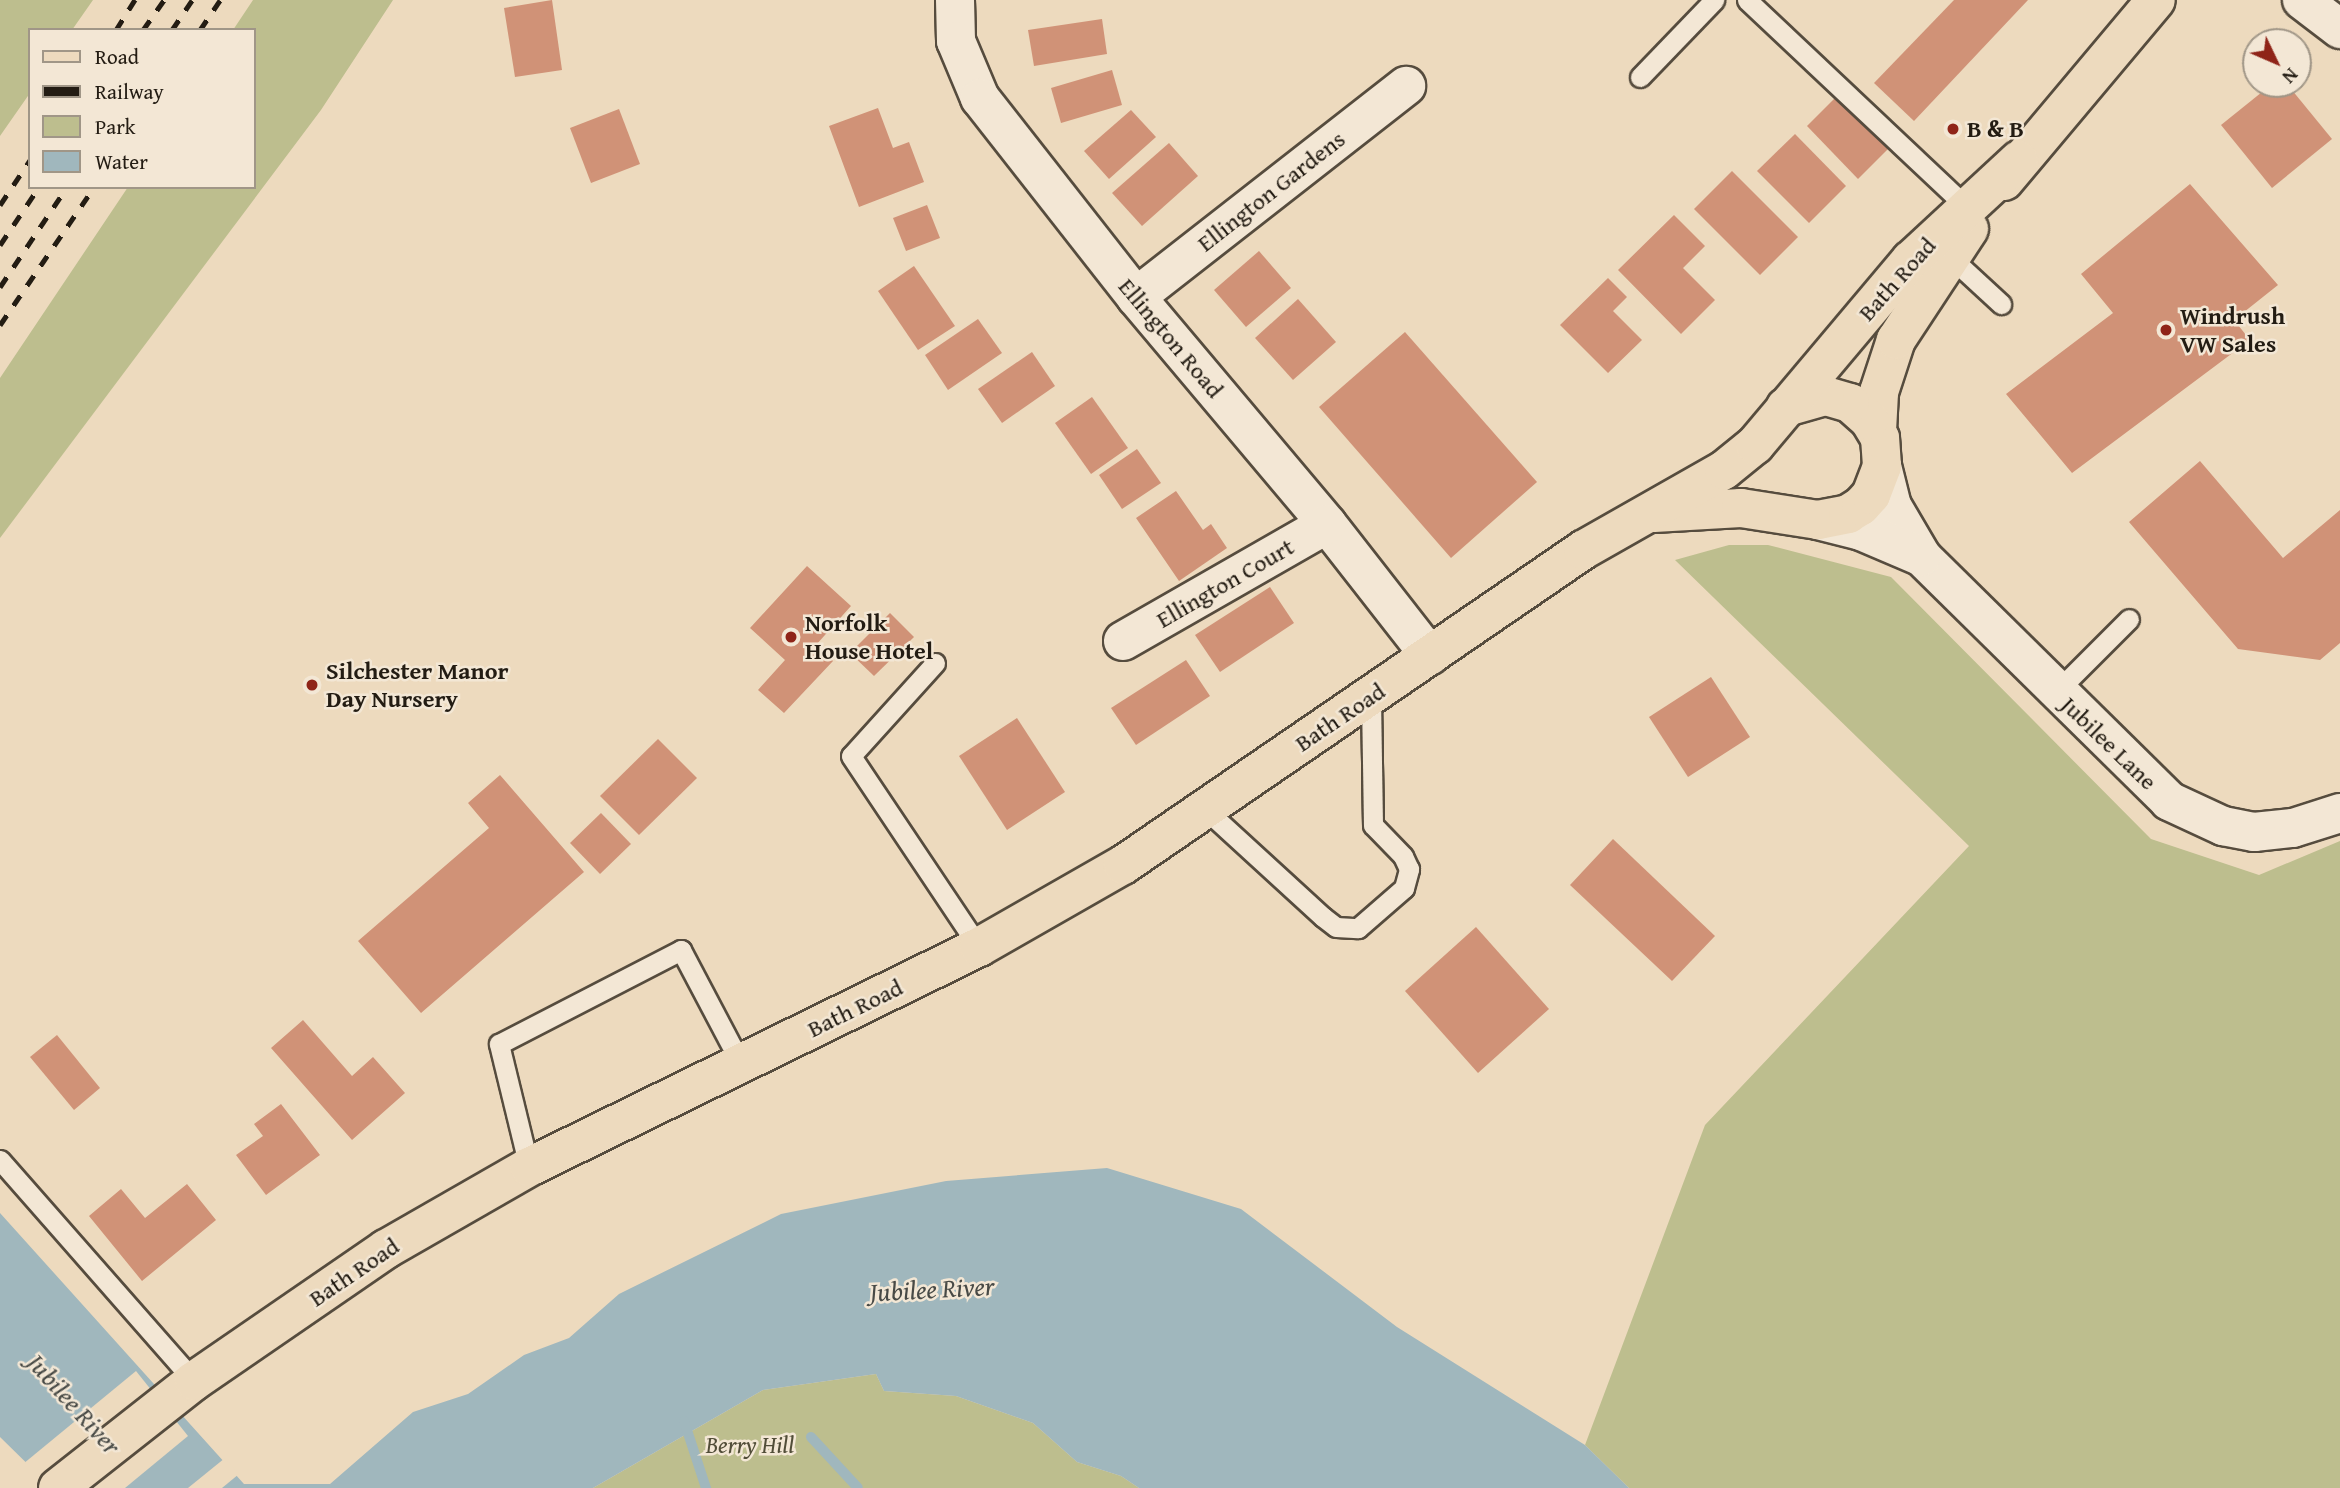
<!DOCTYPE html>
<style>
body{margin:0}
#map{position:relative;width:2340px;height:1488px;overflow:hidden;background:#eddabe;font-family:"Gentium Book Plus",serif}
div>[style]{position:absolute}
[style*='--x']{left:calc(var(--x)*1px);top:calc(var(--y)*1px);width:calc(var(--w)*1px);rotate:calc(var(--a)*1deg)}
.green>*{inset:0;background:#bdbe8e}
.water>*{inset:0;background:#a0b7bd}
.pier>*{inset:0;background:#eddabe}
.stream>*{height:10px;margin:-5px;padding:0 5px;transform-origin:5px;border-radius:5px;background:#a0b7bd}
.building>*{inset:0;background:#d09277}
.roads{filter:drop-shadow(2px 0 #564c3e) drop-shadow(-2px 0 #564c3e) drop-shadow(0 2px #564c3e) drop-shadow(0 -2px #564c3e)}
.lane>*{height:19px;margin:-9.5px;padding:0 9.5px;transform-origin:9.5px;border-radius:9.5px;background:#f3e7d5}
.street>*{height:38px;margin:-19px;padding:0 19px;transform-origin:19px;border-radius:19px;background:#f3e7d5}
.primary>*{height:38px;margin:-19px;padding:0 19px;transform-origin:19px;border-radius:19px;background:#eddabe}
.rail>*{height:5px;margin-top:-2.5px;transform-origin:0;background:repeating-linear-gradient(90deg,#231c13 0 12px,transparent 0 24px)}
.dots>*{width:19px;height:19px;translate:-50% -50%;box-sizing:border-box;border:4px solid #f3e7d5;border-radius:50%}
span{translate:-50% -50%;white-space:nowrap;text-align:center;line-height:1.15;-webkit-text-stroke:5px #f3e7d5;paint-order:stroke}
.poi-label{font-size:24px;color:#231c13;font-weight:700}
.left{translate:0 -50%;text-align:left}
.street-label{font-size:24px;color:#231c13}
.park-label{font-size:24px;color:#514d38;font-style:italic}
.water-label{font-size:26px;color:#484a46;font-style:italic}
.legend{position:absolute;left:28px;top:28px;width:228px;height:161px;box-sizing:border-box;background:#f3e7d5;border:2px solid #a09687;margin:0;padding:9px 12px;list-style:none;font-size:21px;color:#231c13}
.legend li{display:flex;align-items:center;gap:14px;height:35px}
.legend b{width:35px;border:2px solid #a09687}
.north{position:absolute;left:2242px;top:28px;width:70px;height:70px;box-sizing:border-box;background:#f3e7d5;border:2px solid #a09687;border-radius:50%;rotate:134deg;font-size:19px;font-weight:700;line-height:28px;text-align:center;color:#231c13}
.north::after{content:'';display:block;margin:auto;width:24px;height:32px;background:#8f2418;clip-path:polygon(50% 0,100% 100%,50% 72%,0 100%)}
</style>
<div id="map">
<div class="green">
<i style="clip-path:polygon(0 0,93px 0,72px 30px,30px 30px,30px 93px,0 136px)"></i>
<i style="clip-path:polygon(253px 0,393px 0,321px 110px,0 538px,0 378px,128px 187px,254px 187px,254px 30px,233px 30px)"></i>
<i style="clip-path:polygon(1729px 545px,1768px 545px,1891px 577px,2151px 839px,2259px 875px,2340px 841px,2340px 1488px,1629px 1488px,1585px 1445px,1705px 1125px,1969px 846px,1675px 560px)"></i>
<i style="clip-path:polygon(876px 1374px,884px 1391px,956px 1396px,1033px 1423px,1077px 1462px,1121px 1476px,1139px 1488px,593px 1488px,763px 1390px)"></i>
</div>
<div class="water">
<i style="clip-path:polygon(1107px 1168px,1241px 1209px,1397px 1327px,1585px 1445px,1629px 1488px,1139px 1488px,1121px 1476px,1077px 1462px,1033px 1423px,956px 1396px,884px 1391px,876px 1374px,763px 1390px,593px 1488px,52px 1488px,0 1437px,0 1213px,244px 1484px,330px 1484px,413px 1412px,468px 1394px,524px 1355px,569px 1338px,619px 1294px,781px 1214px,946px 1181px)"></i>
</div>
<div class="pier">
<i style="clip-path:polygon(136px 1371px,188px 1436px,125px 1488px,47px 1488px,23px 1464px)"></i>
<i style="clip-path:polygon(225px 1458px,239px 1474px,222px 1488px,188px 1488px)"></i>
</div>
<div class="stream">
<i style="--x:684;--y:1421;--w:71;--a:71.8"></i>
<i style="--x:811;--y:1437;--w:69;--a:47.3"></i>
</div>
<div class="building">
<i style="clip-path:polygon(552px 0,562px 70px,515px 77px,504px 8px)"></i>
<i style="clip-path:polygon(1954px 0,2028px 0,1914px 121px,1874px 83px)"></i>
<i style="clip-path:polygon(1102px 19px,1107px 54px,1034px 66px,1028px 30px)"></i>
<i style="clip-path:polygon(1112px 70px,1122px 105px,1061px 123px,1051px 88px)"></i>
<i style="clip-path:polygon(2272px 84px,2287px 84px,2332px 139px,2272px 188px,2221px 125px)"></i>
<i style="clip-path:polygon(1837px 96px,1888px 149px,1858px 179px,1807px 126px)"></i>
<i style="clip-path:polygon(878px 108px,893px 148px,909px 142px,924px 182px,859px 207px,829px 126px)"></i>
<i style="clip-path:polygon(619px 109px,640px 164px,591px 183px,570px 128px)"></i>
<i style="clip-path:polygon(1131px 110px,1156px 137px,1109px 179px,1084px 151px)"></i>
<i style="clip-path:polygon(1795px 134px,1846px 186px,1809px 223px,1757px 171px)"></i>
<i style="clip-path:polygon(1169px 143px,1198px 176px,1142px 226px,1112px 193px)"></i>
<i style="clip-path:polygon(1732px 171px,1798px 237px,1760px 275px,1694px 209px)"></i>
<i style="clip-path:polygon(2190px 184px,2278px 285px,2234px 320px,2250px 340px,2072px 473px,2006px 394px,2113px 313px,2081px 274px)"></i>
<i style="clip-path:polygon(927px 205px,940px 238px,906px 251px,893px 218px)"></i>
<i style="clip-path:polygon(1674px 215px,1705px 246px,1683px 268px,1715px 300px,1681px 334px,1618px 270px)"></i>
<i style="clip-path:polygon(1259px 251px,1291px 288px,1246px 327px,1214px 290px)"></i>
<i style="clip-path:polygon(914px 266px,955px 326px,918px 350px,878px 291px)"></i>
<i style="clip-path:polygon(1608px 278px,1627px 297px,1613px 311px,1642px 340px,1608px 373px,1560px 325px)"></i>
<i style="clip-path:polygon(1298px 299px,1336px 342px,1293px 380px,1255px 338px)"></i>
<i style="clip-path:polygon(978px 319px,1002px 353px,948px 390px,925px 355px)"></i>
<i style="clip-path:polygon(1405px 332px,1537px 482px,1451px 558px,1319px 407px)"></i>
<i style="clip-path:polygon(1032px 352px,1055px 386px,1002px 423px,978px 389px)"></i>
<i style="clip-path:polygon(1092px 397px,1128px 448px,1091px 474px,1055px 423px)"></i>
<i style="clip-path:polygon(1137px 449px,1161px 483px,1122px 509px,1099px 475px)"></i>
<i style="clip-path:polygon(2200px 461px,2283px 558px,2340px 510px,2340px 643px,2320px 660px,2238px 649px,2129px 522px)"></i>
<i style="clip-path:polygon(1176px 491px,1203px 530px,1211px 524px,1227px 548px,1179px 581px,1136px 518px)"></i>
<i style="clip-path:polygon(807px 566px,851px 606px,816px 645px,833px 661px,784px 713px,758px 690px,785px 660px,750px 628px)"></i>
<i style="clip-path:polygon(1270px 587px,1294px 623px,1220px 672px,1195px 635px)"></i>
<i style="clip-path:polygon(890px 613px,914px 637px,874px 676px,850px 653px)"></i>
<i style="clip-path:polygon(1186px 660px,1210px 696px,1136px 745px,1111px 708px)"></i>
<i style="clip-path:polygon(1711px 677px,1750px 737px,1688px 777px,1649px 717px)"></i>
<i style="clip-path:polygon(1017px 718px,1065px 792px,1007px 830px,959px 756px)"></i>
<i style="clip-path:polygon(658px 739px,697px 778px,639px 835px,600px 796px)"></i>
<i style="clip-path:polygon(500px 775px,584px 872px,421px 1013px,358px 941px,489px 828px,468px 803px)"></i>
<i style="clip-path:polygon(601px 813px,631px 844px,600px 874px,570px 843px)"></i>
<i style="clip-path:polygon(1613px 839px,1715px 936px,1672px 981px,1570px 885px)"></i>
<i style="clip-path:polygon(1476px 927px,1549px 1009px,1478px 1073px,1405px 991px)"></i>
<i style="clip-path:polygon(303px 1020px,352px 1076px,373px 1057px,405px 1093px,352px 1140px,271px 1048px)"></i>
<i style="clip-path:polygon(57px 1035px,100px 1088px,74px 1110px,30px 1057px)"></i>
<i style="clip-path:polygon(281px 1104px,320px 1155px,266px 1195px,236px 1155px,263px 1136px,254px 1124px)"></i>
<i style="clip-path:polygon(187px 1184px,216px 1220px,142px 1281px,89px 1216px,121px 1189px,145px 1218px)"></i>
</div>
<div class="roads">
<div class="lane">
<i style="--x:1747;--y:0;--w:302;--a:43.3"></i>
<i style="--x:1640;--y:77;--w:107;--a:-46.1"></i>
<i style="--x:1949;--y:256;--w:71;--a:42.7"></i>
<i style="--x:935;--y:663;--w:125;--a:132.1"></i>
<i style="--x:851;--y:756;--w:230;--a:56.2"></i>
<i style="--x:2056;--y:692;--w:103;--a:-45"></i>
<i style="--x:1205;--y:809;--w:160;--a:42.5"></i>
<i style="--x:1323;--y:917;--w:16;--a:38"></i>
<i style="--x:1336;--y:927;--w:22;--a:3"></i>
<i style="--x:1358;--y:928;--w:61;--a:-41"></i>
<i style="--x:1404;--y:888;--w:20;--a:-75"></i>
<i style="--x:1409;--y:869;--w:14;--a:-115"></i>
<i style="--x:1403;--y:856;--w:43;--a:-134.1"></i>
<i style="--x:1373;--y:825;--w:129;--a:-90.9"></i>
<i style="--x:0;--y:1160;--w:294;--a:48.7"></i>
<i style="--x:529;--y:1167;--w:127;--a:-103.7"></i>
<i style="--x:499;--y:1044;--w:205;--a:-27.3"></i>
<i style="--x:681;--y:950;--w:129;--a:62.2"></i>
</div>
<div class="street">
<i style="--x:955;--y:0;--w:41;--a:88.6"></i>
<i style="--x:956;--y:41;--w:62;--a:67.2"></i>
<i style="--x:980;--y:98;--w:253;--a:51.9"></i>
<i style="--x:1136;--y:297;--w:297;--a:49.9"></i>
<i style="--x:1327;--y:524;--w:167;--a:52"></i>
<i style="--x:2302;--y:0;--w:48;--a:37.3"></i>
<i style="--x:1136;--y:297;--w:343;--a:-38"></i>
<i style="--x:1882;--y:466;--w:41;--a:76"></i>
<i style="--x:1892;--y:506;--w:59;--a:59.5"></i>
<i style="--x:1922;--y:557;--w:347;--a:44.6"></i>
<i style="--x:2169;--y:801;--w:60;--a:24.8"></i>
<i style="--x:2223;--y:826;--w:32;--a:11"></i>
<i style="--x:2254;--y:832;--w:39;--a:-6"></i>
<i style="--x:2293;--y:828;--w:49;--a:-17.7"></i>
<i style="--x:1818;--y:520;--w:44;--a:14.3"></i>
<i style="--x:1861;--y:531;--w:66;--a:23.1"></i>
<i style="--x:1123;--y:641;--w:235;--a:-29.8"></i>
</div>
<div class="primary">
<i style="--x:2004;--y:181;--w:236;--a:-50"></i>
<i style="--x:1877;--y:431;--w:39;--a:-87"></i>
<i style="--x:1879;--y:392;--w:55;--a:-71.9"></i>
<i style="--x:1896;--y:340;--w:133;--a:-56.7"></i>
<i style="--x:1654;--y:513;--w:87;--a:-3.3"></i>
<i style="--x:1741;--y:508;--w:78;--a:8.9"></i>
<i style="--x:1818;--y:520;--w:31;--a:-11"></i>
<i style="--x:1848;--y:514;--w:15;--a:-32"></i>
<i style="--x:1861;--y:506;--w:15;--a:-48"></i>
<i style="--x:1871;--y:495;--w:31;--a:-69"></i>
<i style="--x:1882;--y:466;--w:28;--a:-94"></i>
<i style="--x:1880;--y:438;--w:21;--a:-121"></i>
<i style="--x:1869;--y:420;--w:25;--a:-138"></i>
<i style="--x:1850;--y:403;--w:26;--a:-164"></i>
<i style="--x:1825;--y:396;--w:41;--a:164.2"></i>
<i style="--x:58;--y:1488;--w:173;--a:-38.2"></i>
<i style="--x:194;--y:1381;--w:233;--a:-34.5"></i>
<i style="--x:386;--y:1249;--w:165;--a:-29.8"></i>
<i style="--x:529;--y:1167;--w:501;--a:-26.05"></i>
<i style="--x:979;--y:947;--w:166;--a:-29.7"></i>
<i style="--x:1123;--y:865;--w:558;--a:-34.4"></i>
<i style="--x:1583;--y:550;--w:162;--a:-29.6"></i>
<i style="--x:1724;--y:470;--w:40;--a:-39"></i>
<i style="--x:1755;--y:445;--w:242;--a:-49.9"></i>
<i style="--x:1911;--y:260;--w:147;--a:-42.8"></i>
</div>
</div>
<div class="rail">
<i style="--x:116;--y:30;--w:36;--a:-58"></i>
<i style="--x:143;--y:30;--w:37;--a:-55"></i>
<i style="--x:172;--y:30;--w:36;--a:-56"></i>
<i style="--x:200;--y:30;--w:36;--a:-56"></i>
<i style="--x:0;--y:205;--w:54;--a:-56.3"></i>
<i style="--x:0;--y:245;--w:70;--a:-56.1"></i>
<i style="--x:0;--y:287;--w:120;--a:-56.2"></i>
<i style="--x:0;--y:325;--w:167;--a:-55.7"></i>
</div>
<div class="dots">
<i style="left:1953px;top:129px;background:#8f2418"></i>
<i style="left:2166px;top:330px;background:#8f2418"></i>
<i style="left:791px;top:637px;background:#8f2418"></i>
<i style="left:312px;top:685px;background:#8f2418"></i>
</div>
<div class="poi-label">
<span class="left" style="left:1967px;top:129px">B &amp; B</span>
<span class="left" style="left:2180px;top:330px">Windrush<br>VW Sales</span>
<span class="left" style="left:805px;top:637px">Norfolk<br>House Hotel</span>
<span class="left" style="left:326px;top:685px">Silchester Manor<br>Day Nursery</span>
</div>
<div class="street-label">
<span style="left:1271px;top:191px;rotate:-38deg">Ellington Gardens</span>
<span style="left:1897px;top:279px;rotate:-48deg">Bath Road</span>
<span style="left:1171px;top:338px;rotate:50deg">Ellington Road</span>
<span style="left:1225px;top:583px;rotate:-30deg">Ellington Court</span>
<span style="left:1340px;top:717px;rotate:-34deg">Bath Road</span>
<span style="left:2109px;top:743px;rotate:44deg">Jubilee Lane</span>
<span style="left:855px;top:1008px;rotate:-26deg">Bath Road</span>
<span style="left:354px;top:1272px;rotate:-34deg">Bath Road</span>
</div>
<div class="park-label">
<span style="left:750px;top:1445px">Berry Hill</span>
</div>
<div class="water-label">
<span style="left:932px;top:1289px;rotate:-3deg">Jubilee River</span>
<span style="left:74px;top:1404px;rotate:48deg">Jubilee River</span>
</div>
<ul class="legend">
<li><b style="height:9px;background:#eddabe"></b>Road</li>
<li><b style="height:9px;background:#231c13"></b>Railway</li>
<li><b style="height:19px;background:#bdbe8e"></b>Park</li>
<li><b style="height:19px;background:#a0b7bd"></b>Water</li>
</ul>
<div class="north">N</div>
</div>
